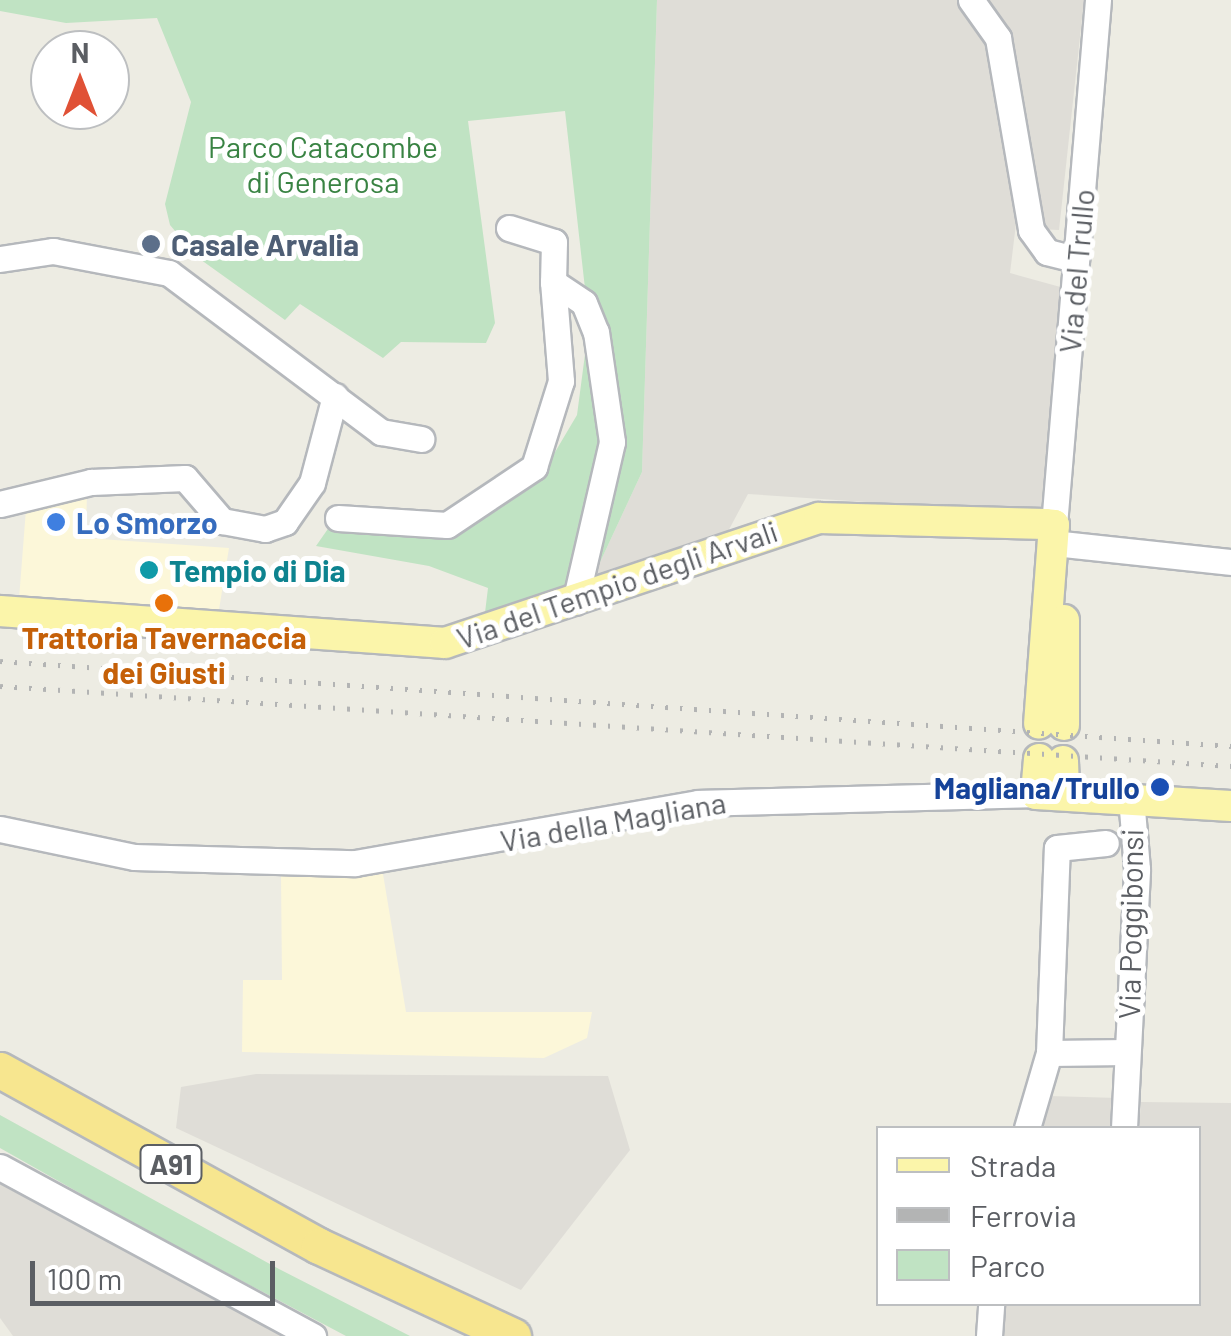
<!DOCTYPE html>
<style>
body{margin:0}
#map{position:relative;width:1231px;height:1336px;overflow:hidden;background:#edece3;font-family:Barlow,sans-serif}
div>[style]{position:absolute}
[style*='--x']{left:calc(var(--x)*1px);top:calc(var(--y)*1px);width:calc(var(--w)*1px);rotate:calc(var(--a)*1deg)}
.commercial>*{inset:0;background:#fcf7d9}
.industrial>*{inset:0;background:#dfddd7}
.green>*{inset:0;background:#c0e3c3}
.roads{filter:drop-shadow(2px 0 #b5b8bc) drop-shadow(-2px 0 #b5b8bc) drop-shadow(0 2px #b5b8bc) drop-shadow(0 -2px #b5b8bc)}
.minor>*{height:25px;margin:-12.5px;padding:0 12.5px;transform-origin:12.5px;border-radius:12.5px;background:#fff}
.major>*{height:30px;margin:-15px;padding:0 15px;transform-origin:15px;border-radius:15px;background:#fbf5aa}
.highway>*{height:35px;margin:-17.5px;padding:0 17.5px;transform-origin:17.5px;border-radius:17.5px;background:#f7e68f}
.rail>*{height:5px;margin-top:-2.5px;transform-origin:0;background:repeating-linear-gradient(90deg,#b3b4b4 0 2.5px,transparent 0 14.5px)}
.dots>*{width:28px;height:28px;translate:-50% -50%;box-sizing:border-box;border:5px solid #fff;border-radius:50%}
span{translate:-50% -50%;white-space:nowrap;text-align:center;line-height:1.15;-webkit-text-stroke:10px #fff;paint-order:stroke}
.shield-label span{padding:2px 8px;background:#fff;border:2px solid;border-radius:8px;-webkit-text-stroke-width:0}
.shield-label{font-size:28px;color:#5b5e63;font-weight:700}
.park-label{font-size:30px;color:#398343}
.service-label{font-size:30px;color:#4e5e75;font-weight:700}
.left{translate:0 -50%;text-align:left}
.street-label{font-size:30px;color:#5b5e63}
.shop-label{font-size:30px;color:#366cbe;font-weight:700}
.culture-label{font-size:30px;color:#0d838f;font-weight:700}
.food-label{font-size:30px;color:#c56008;font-weight:700}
.transit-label{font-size:30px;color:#164399;font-weight:700}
.right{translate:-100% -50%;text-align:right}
.legend{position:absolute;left:876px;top:1126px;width:325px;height:180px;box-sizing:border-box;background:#fff;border:2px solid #bdbfc1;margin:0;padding:12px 18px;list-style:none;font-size:30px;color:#5b5e63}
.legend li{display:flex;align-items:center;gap:20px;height:50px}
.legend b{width:50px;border:2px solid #bdbfc1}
.north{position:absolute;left:30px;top:30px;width:100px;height:100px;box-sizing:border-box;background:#fff;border:2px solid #bdbfc1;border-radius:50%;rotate:0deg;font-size:28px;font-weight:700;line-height:40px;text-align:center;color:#5b5e63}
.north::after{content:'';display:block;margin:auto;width:35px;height:45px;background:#e05136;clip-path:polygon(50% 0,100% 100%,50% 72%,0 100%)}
.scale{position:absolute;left:30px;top:1261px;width:245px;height:45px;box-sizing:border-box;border:5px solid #5b5e63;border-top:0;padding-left:12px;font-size:30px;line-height:35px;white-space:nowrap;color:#5b5e63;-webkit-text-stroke:8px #fff;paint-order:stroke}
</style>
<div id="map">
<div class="commercial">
<i style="clip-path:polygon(87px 490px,86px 538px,229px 548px,217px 622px,19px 599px,26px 509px)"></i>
<i style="clip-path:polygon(383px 874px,406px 1012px,592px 1012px,587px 1038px,544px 1058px,242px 1052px,243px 980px,282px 980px,281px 876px)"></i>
</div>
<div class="industrial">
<i style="clip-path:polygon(657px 0,957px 0,989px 47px,1019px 199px,1010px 273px,1064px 288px,1044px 514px,748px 494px,725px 537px,589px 586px,642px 472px)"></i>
<i style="clip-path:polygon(978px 0,1084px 0,1059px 230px,1037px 229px)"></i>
<i style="clip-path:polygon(256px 1074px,608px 1076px,630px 1150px,521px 1290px,176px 1128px,181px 1087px)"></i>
<i style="clip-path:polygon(1049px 1096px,1118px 1098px,1117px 1128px,1040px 1128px)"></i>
<i style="clip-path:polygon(1141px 1102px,1231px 1103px,1231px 1336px,996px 1336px,998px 1304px,1198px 1304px,1198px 1128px,1139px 1128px)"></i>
<i style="clip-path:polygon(0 1184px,283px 1336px,13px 1336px,0 1318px)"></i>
</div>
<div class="green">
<i style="clip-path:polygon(0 0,657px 0,642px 472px,589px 586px,483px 629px,488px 588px,429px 566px,316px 546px,332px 523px,446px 534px,496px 511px,545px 469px,577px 415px,589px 324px,565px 111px,468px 121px,495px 323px,486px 343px,401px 342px,383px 358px,300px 304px,285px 320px,197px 257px,170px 225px,165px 204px,191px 102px,157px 18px,66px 23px,0 11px)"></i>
<i style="clip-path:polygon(0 1115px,279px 1269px,410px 1336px,346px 1336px,138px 1226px,0 1148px)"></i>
</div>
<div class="roads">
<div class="minor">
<i style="--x:971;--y:0;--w:47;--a:54.6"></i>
<i style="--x:998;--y:38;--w:195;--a:80.2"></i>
<i style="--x:1031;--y:230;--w:27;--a:54"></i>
<i style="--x:1047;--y:252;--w:30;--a:14"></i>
<i style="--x:509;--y:228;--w:47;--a:17.3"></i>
<i style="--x:554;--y:242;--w:40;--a:91.4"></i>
<i style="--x:0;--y:259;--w:54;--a:-8.6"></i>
<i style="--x:53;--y:251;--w:118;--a:10.7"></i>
<i style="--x:169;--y:273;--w:265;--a:36.9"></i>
<i style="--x:381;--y:432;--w:41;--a:9.9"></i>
<i style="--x:0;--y:504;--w:94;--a:-13.6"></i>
<i style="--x:91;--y:482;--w:94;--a:-2.4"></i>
<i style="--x:185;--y:478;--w:57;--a:49.3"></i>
<i style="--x:222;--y:521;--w:44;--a:10.5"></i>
<i style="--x:265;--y:529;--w:21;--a:-19"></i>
<i style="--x:285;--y:522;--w:47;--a:-55.3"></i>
<i style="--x:312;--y:483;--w:90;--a:-75.2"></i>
<i style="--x:338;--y:518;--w:109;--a:3.7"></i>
<i style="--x:447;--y:525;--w:105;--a:-33.7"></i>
<i style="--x:534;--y:467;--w:90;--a:-72.6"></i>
<i style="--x:561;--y:381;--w:99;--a:-94.6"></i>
<i style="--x:553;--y:282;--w:37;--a:34"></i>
<i style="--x:584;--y:303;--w:31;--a:68"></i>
<i style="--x:596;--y:332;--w:111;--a:81.7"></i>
<i style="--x:612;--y:442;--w:164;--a:103"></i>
<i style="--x:1054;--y:525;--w:527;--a:-85.21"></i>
<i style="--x:1053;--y:543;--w:179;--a:6.1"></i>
<i style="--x:0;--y:829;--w:137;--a:11.8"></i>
<i style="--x:134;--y:857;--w:221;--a:1.6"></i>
<i style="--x:355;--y:863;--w:348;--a:-9.9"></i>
<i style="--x:698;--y:803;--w:338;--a:-1.5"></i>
<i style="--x:1049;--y:1053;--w:205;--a:-87.8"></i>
<i style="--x:1057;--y:848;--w:49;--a:-5.8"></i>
<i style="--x:1027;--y:1128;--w:78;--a:-73.7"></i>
<i style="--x:1049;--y:1053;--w:78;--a:-0.7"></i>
<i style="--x:1124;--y:1128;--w:259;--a:-87.1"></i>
<i style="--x:1137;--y:869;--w:72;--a:-94.8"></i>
<i style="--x:0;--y:1167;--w:356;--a:28.4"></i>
<i style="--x:989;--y:1336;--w:32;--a:-86"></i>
</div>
<div class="major">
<i style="--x:0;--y:611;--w:446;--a:4.1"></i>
<i style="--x:445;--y:643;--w:394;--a:-18.5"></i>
<i style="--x:819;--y:518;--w:226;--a:1.5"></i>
<i style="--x:1045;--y:524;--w:9;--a:6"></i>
<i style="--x:1054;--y:525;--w:199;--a:94.3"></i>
<i style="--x:1064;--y:620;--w:105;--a:90"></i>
<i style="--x:1039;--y:759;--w:35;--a:95"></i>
<i style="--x:1036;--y:794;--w:195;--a:3.5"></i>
<i style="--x:1063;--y:761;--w:34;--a:88"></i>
</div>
<div class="highway">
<i style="--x:0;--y:1070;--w:364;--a:28.9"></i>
<i style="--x:319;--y:1246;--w:214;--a:24.9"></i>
</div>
</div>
<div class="rail">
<i style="--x:0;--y:661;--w:1234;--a:3.95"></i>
<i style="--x:0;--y:686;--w:1234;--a:3.72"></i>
</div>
<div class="dots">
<i style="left:151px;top:244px;background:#5c6f8a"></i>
<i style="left:56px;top:522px;background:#3f7fe0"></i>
<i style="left:149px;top:570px;background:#0f9aa8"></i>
<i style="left:164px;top:603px;background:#e8710a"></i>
<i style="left:1160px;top:787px;background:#1a4fb4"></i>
</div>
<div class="shield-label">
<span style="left:171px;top:1164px">A91</span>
</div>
<div class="park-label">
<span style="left:323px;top:163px">Parco Catacombe<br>di Generosa</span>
</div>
<div class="service-label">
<span class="left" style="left:171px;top:244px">Casale Arvalia</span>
</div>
<div class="street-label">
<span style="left:1076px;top:271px;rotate:-85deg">Via del Trullo</span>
<span style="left:617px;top:584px;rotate:-19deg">Via del Tempio degli Arvali</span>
<span style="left:613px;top:821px;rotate:-10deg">Via della Magliana</span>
<span style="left:1130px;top:924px;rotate:-89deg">Via Poggibonsi</span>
</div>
<div class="shop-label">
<span class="left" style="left:76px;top:522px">Lo Smorzo</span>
</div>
<div class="culture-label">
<span class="left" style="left:169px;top:570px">Tempio di Dia</span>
</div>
<div class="food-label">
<span style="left:164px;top:654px">Trattoria Tavernaccia<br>dei Giusti</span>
</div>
<div class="transit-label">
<span class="right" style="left:1140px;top:787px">Magliana/Trullo</span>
</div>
<ul class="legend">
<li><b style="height:12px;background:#fbf5aa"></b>Strada</li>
<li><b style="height:12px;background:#b3b4b4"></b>Ferrovia</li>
<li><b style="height:28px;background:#c0e3c3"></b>Parco</li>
</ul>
<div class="north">N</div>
<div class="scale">100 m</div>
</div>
